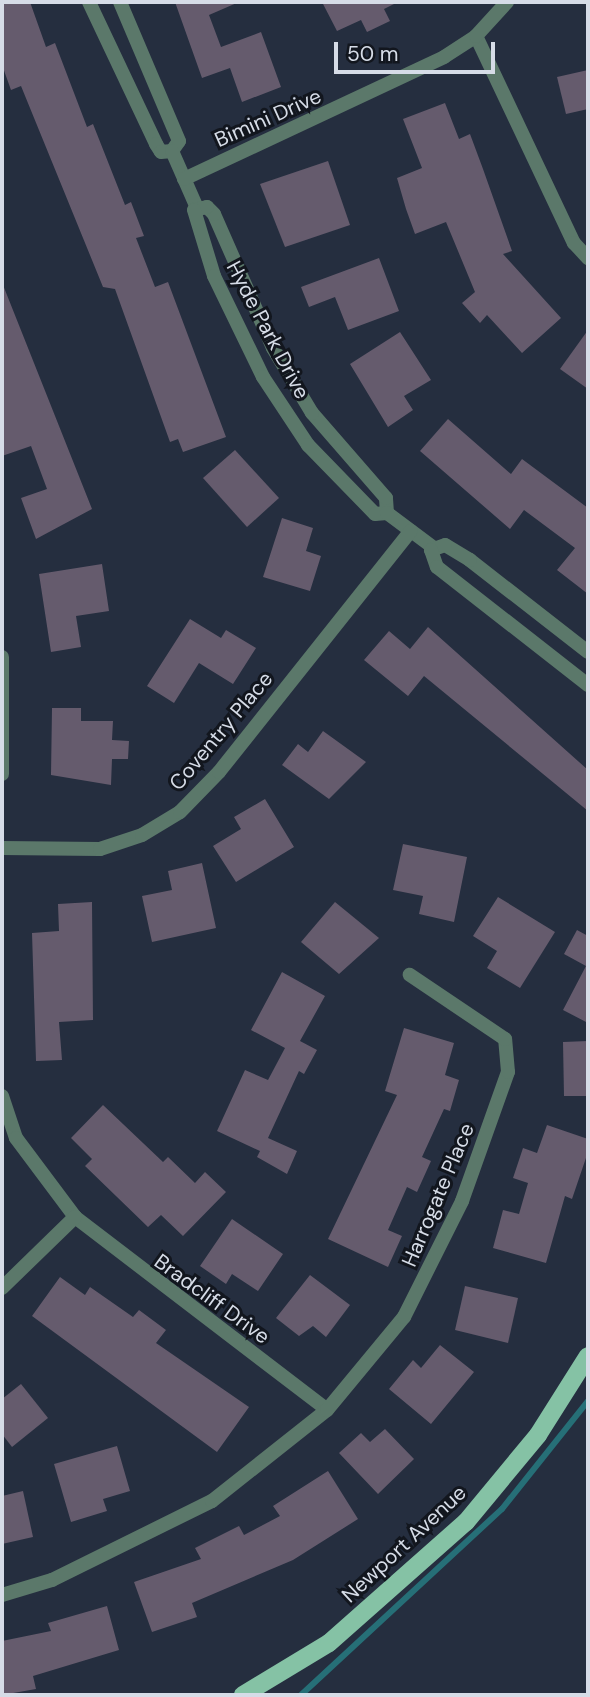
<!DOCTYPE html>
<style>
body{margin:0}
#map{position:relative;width:590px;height:1697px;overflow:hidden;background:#252e3f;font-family:"DM Sans",sans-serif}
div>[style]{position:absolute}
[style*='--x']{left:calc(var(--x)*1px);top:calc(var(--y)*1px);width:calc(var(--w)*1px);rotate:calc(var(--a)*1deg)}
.stream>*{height:6px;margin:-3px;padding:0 3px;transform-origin:3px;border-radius:3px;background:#266f77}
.building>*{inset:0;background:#655b6d}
.minor>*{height:14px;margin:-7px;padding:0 7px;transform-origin:7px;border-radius:7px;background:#5b786a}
.primary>*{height:18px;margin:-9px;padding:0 9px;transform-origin:9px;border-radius:9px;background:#85c2a5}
span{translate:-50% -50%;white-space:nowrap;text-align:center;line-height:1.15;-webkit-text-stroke:6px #12161e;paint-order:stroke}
.street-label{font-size:21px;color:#d6dce7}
.frame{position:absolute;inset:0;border:4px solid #d6dce7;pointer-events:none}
.scale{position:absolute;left:334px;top:42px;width:161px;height:32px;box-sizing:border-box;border:4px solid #d6dce7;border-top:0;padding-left:9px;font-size:21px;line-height:24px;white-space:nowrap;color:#d6dce7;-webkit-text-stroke:5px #12161e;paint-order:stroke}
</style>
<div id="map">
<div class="stream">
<i style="--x:301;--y:1695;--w:274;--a:-42.8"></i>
<i style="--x:502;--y:1509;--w:138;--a:-51.5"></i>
</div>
<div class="building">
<i style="clip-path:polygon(2px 2px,30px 2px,46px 47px,55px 43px,87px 127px,93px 124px,125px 205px,131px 202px,144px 236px,136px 238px,155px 287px,168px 282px,226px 437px,183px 452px,178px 439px,170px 442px,115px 289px,103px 287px,21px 86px,11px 90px,2px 65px)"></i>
<i style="clip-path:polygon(175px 2px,239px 2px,209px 15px,221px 47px,261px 32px,281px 87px,242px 102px,230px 68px,202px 78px)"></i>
<i style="clip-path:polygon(322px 2px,398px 2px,384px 9px,390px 21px,367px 32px,361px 20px,337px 31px)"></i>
<i style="clip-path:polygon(588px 70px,588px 109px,566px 114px,557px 77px)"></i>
<i style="clip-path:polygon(445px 103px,459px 139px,470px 134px,483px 169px,512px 251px,503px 254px,561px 318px,522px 353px,487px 315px,480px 323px,462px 303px,475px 292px,446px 222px,415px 234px,406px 209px,397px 178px,422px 168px,403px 119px)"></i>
<i style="clip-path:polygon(328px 161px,350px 225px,285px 247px,260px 184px)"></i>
<i style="clip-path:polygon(379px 258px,399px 311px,348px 330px,335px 297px,309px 307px,301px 287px)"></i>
<i style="clip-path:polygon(3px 285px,92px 509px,36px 539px,21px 498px,47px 489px,31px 446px,2px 456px)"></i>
<i style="clip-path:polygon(588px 330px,588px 389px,560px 369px)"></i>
<i style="clip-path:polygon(400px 332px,431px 380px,404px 396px,413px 410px,388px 427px,350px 364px)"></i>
<i style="clip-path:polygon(448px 419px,511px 474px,522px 459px,588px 508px,588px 594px,557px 570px,575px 548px,524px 510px,510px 529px,420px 451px)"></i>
<i style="clip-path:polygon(235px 450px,279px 498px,247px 527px,203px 478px)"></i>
<i style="clip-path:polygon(282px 518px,313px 528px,306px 551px,321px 556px,310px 591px,263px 577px)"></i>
<i style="clip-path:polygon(102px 564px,109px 611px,76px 616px,81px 647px,51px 652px,39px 574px)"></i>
<i style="clip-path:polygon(190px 619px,221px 638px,226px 630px,256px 648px,233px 684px,199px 663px,174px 703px,147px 686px)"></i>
<i style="clip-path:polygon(428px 627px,588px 770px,588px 811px,424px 676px,408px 696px,364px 660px,389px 631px,410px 649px)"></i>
<i style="clip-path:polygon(52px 708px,81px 708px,81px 721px,113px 721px,112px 740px,129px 741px,128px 759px,112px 759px,111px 785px,51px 775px)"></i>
<i style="clip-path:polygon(323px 731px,366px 762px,329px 799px,282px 765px,298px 744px,308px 752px)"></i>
<i style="clip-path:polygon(265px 799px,294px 847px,236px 882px,213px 846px,241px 829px,234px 817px)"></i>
<i style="clip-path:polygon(403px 844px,467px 857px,454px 922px,419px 914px,423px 896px,393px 890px)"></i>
<i style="clip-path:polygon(202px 863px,216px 928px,152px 942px,142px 896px,172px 890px,168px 871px)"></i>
<i style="clip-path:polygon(498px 897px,555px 932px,520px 988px,487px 968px,497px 951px,473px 936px)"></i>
<i style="clip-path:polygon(92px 902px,93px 1020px,59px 1022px,62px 1060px,36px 1061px,32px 933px,59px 931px,58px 904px)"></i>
<i style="clip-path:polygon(335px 902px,379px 938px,339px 974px,301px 942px)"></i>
<i style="clip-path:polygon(577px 930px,588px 936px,588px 1023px,563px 1010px,586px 966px,564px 954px)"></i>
<i style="clip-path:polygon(282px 972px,325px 996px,300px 1041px,317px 1050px,304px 1074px,299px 1071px,268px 1138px,297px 1151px,287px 1174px,257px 1157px,260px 1151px,217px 1131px,245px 1070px,268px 1080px,285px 1048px,251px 1030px)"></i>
<i style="clip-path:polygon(404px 1028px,454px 1043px,445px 1075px,459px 1080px,450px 1111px,444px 1109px,422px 1157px,431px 1161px,417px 1192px,407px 1187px,388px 1230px,402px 1236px,388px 1267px,328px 1239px,397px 1095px,385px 1091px)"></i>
<i style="clip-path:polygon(588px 1041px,588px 1096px,564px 1096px,563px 1042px)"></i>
<i style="clip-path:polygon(103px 1105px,163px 1162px,168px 1157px,195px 1183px,205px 1172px,226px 1192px,183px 1236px,161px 1215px,148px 1227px,85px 1166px,92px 1159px,71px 1138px)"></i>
<i style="clip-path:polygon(547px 1125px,588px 1139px,588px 1152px,572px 1199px,565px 1196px,546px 1263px,493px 1248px,503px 1210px,519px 1214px,528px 1183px,513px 1178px,523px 1148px,537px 1153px)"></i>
<i style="clip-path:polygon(232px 1219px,283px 1254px,258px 1291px,232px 1274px,226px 1284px,200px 1266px)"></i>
<i style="clip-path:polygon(310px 1275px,350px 1305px,326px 1337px,313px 1326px,299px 1336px,276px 1318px)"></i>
<i style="clip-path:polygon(60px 1277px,85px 1295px,90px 1287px,133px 1317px,139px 1310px,166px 1330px,156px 1343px,249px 1407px,217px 1452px,32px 1316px)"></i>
<i style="clip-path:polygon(465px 1286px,518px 1298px,508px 1343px,455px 1330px)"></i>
<i style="clip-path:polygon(440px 1345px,474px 1372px,431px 1424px,389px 1389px,413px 1360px,421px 1368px)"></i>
<i style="clip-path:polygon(21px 1384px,48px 1418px,12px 1447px,2px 1434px,2px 1399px)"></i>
<i style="clip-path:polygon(385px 1429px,414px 1459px,378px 1494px,339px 1453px,361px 1433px,370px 1442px)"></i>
<i style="clip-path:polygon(117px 1446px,130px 1491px,103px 1499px,107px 1511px,71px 1522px,54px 1464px)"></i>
<i style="clip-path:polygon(328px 1471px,358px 1519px,293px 1560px,192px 1603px,197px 1617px,152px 1632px,134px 1582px,201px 1559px,195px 1548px,239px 1526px,244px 1535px,280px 1516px,273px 1506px)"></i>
<i style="clip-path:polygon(23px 1491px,33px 1537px,2px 1544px,2px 1496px)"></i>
<i style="clip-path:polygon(107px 1606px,119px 1650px,33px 1676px,36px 1689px,2px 1695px,2px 1641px,51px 1631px,48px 1623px)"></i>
</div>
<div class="minor">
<i style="--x:89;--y:2;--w:157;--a:64.7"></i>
<i style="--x:156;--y:144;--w:9;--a:58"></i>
<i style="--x:161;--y:152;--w:11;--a:-5"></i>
<i style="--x:172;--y:151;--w:12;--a:-55"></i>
<i style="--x:179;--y:141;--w:151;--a:-113"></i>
<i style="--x:476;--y:36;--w:229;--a:64.7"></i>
<i style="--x:574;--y:243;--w:21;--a:47"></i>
<i style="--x:172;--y:151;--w:62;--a:66.3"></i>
<i style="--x:184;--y:179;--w:287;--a:-25.1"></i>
<i style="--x:444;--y:57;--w:38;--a:-33"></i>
<i style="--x:476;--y:36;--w:46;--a:-47.6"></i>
<i style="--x:387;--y:513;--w:15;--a:-94"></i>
<i style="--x:386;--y:498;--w:113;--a:-131"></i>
<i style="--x:312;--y:413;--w:76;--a:-121"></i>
<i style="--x:273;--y:348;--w:146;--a:-113.8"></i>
<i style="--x:214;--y:214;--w:10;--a:-135"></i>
<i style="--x:207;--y:207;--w:13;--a:167"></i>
<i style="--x:194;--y:210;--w:69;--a:73.1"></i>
<i style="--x:214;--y:276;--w:112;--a:64.1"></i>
<i style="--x:263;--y:377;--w:82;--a:56.5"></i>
<i style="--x:308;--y:445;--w:96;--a:45.8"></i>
<i style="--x:375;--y:514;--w:12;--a:-5"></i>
<i style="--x:387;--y:513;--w:59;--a:36.7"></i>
<i style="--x:588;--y:652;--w:150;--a:-142.1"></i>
<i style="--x:470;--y:560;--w:29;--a:-149"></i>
<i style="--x:445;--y:545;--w:15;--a:160"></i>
<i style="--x:431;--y:550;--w:18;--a:71"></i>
<i style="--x:437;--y:567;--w:192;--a:38"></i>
<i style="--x:2;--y:657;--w:117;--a:90"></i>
<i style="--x:2;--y:848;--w:98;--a:0.6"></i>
<i style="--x:100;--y:849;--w:44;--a:-18.4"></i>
<i style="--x:142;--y:835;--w:44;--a:-31.2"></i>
<i style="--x:180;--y:812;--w:56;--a:-45.7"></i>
<i style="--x:219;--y:772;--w:308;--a:-51.5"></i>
<i style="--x:2;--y:1096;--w:44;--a:71.6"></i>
<i style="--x:16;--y:1138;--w:99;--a:53.2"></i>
<i style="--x:75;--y:1217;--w:317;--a:37.4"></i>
<i style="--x:2;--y:1288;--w:102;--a:-44.2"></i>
<i style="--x:2;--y:1595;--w:52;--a:-16.7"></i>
<i style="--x:52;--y:1580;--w:178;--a:-26.3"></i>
<i style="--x:212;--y:1501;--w:147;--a:-38.4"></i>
<i style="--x:327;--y:1410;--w:121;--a:-50.4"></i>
<i style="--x:404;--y:1317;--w:130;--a:-63.4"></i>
<i style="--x:462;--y:1201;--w:137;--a:-70.4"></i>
<i style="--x:508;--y:1072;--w:33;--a:-95"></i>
<i style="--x:505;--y:1039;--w:115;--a:-146"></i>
</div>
<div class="primary">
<i style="--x:243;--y:1695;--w:100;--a:-31.2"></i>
<i style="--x:329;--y:1643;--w:183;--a:-41.5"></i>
<i style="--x:466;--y:1522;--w:113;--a:-50.4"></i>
<i style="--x:538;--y:1435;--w:93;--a:-57.7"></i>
</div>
<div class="street-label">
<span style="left:268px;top:118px;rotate:-24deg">Bimini Drive</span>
<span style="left:268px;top:330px;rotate:62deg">Hyde Park Drive</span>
<span style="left:221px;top:731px;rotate:-50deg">Coventry Place</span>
<span style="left:438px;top:1195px;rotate:-67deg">Harrogate Place</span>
<span style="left:212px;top:1299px;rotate:36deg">Bradcliff Drive</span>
<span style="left:404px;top:1544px;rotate:-43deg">Newport Avenue</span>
</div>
<div class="frame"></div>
<div class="scale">50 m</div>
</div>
